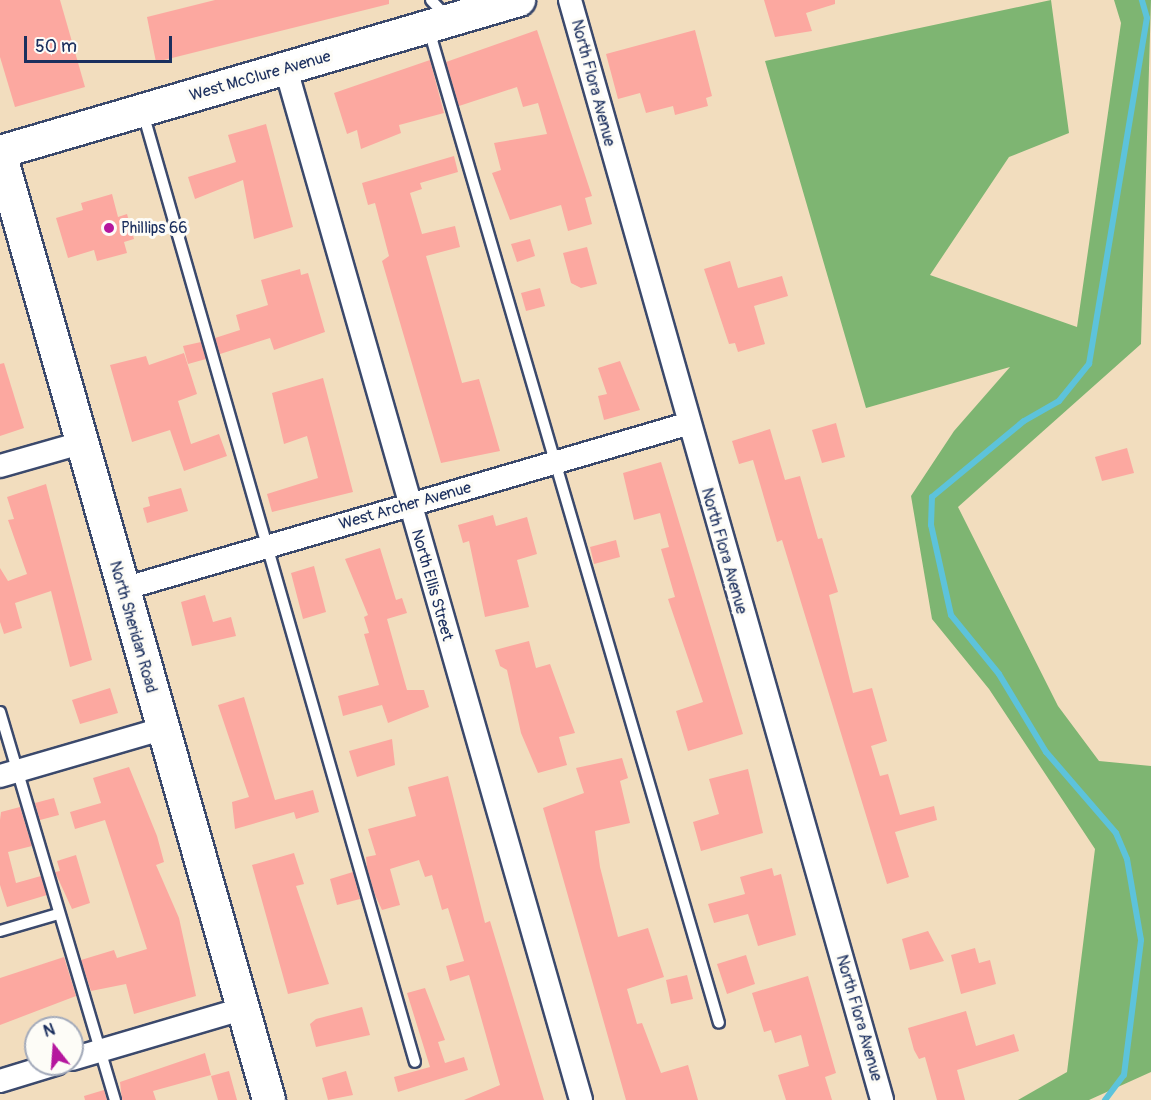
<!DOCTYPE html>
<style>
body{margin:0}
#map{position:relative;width:1151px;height:1100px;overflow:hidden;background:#f2ddbe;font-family:Pangolin,sans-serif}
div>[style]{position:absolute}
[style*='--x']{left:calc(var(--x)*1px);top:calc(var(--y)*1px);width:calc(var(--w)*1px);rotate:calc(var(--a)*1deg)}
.forest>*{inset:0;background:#7eb572}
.stream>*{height:6px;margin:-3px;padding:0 3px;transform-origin:3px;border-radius:3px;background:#5dc3db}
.building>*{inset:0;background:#fca8a0}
.roads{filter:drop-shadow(2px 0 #3b496c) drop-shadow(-2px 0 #3b496c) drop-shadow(0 2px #3b496c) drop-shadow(0 -2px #3b496c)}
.lane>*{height:10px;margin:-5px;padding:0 5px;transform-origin:5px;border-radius:5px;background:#fff}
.street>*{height:22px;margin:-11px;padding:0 11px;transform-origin:11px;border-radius:11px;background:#fff}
.secondary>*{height:32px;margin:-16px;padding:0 16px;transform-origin:16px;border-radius:16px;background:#fff}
.dots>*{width:16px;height:16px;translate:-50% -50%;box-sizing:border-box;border:3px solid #fdfcf7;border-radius:50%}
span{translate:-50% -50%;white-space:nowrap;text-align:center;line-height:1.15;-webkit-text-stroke:6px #fdfcf7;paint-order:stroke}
.street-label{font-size:16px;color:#1b2f5e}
.poi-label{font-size:16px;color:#1b2f5e}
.left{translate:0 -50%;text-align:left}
.north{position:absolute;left:24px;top:1016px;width:60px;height:60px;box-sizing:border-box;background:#fdfcf7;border:2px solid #a3aaba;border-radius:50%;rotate:343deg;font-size:16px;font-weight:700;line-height:24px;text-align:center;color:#1b2f5e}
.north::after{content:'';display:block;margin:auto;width:21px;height:27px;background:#b5179e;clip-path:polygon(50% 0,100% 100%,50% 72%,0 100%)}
.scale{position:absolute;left:24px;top:36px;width:148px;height:27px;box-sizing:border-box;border:3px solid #1b2f5e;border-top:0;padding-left:8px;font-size:18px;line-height:21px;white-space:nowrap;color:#1b2f5e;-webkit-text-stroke:4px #fdfcf7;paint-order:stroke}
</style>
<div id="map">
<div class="forest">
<i style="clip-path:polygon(1051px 0,1069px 133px,1009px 157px,930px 275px,1077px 327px,1121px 23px,1114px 0,1151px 0,1141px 344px,958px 507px,1058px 706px,1099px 761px,1151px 766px,1151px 1072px,1089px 1100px,1018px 1100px,1067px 1072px,1095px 849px,989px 689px,932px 619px,911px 496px,954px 431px,1010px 367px,866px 408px,765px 61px)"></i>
</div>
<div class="stream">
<i style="--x:1105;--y:1100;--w:31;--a:-53"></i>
<i style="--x:1124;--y:1075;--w:136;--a:-82.8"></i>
<i style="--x:1141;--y:940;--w:82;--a:-99.8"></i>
<i style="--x:1127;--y:859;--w:28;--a:-113"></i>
<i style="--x:1116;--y:833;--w:107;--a:-130.8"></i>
<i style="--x:1046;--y:752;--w:91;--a:-121.1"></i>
<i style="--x:999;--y:674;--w:76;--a:-129.1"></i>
<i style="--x:951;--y:615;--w:92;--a:-102.5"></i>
<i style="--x:931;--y:525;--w:28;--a:-88"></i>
<i style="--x:932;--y:497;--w:119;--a:-39.6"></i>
<i style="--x:1024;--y:421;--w:40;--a:-29.7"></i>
<i style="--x:1059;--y:401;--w:48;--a:-51"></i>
<i style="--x:1089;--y:364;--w:351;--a:-80.5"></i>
<i style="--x:1147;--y:18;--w:19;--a:-106"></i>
</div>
<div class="building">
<i style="clip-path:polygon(0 0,60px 0,85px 87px,15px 107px,0 57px)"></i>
<i style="clip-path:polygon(215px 0,389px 0,389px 4px,156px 62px,147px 17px)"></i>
<i style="clip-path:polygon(764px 0,835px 0,835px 4px,806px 13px,812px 31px,775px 37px)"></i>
<i style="clip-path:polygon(537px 30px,592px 196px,585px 198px,592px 224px,568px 231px,561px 205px,510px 220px,492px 173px,501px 170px,494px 143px,547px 134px,538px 103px,523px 107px,517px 87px,459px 106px,446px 62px)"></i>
<i style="clip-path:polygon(695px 30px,712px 96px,706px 98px,708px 106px,675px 115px,673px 106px,646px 113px,640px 93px,618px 99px,606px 54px)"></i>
<i style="clip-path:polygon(430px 60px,444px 113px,399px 125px,401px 133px,361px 149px,357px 130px,347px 134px,334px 93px)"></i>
<i style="clip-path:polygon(266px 124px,293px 227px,254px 239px,243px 180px,195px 199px,188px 177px,236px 162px,228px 135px)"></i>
<i style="clip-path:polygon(454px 156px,458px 172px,420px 183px,422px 189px,410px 193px,422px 234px,455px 226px,460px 247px,426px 256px,462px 383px,479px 379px,500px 451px,441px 463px,382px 261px,389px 256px,375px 203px,368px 205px,362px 183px)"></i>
<i style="clip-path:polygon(112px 194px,118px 217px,127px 214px,134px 239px,124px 242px,127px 253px,97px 261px,94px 250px,68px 258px,56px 218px,83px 210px,81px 203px)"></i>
<i style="clip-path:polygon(530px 239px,535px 256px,517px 262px,511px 244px)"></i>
<i style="clip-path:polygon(587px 247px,597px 284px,581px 288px,571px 283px,563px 253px)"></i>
<i style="clip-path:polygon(730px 261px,738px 288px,782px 276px,788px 296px,754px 306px,765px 344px,738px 352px,735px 343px,729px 344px,704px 269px)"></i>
<i style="clip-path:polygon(300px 269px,301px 275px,308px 273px,325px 332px,274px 350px,270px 338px,220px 354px,215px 338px,240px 330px,236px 315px,268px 305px,261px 280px)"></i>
<i style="clip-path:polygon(540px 288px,545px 306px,526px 311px,521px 293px)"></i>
<i style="clip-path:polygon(201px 342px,206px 359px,188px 364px,183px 346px)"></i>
<i style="clip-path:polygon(184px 353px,197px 394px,178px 401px,191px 444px,219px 434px,227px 456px,184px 471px,170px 430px,132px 442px,110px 365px,146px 356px,149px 365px)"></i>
<i style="clip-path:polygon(620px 361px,640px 410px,604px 420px,598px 396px,607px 394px,598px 368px)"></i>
<i style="clip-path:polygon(4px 363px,24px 428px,0 436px,0 364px)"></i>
<i style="clip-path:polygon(323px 378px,353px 492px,272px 512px,267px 494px,318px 478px,307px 436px,284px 444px,272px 393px)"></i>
<i style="clip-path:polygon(836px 423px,845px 457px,822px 463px,812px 430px)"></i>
<i style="clip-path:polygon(770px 429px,785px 480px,800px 476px,818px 539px,822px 538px,838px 592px,829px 595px,853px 693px,872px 688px,887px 741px,871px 746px,880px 776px,888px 774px,900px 815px,934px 806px,937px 820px,895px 832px,909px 877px,887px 884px,782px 540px,777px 542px,753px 460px,739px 464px,732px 441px)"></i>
<i style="clip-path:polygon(1127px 448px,1134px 473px,1102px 481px,1095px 457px)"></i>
<i style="clip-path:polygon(661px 462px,743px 734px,688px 751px,676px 711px,703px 702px,668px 599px,675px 597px,661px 549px,669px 547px,660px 513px,634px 520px,623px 473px)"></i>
<i style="clip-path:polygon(46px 484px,92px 660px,70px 667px,51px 591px,15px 603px,22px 628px,4px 634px,0 622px,0 568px,8px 581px,27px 574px,8px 520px,14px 519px,7px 497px)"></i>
<i style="clip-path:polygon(181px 488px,188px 511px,147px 523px,143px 508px,150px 506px,148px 497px)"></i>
<i style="clip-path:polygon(493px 515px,496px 526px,527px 517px,537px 554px,517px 560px,529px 607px,485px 617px,469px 541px,463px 543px,458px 525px)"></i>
<i style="clip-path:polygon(616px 540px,620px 557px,594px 564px,590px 547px)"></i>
<i style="clip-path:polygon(380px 548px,396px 600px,402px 598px,407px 613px,387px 619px,407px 690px,424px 690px,429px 707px,388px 723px,382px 705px,343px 716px,338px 696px,379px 685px,364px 634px,369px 633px,364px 617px,368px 615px,345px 559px)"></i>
<i style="clip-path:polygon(314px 566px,326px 612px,303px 619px,291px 573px)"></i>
<i style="clip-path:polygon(205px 595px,213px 622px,231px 617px,236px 636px,192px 646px,181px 602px)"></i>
<i style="clip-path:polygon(529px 641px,536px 668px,550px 664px,575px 733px,559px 737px,567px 765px,538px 773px,521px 733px,507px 670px,500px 666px,495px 650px)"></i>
<i style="clip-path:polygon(110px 688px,118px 713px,80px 724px,72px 700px)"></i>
<i style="clip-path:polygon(244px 697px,275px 800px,313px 790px,319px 812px,296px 819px,294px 812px,235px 829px,232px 802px,249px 797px,218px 705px)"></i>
<i style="clip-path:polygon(392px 739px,395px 765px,357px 777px,349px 751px)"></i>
<i style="clip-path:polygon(622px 758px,628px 778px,620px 781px,630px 823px,595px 831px,600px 867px,618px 937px,648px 928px,664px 977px,627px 989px,637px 1024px,642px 1023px,661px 1073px,688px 1065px,698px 1100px,626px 1100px,543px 808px,584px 793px,576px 768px)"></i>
<i style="clip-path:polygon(129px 767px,157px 836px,164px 862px,156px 865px,179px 918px,196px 996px,134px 1014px,126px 984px,91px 991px,81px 960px,114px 950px,117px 958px,147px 949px,105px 820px,75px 829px,70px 812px,101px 803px,93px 778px)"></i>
<i style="clip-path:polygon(748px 769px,763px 833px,701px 851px,693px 822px,719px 814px,709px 779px)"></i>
<i style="clip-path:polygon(448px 776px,485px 923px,490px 921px,544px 1100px,464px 1100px,500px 1085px,469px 975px,450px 981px,446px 966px,464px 961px,448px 908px,442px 910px,432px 875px,425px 877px,419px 860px,390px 869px,400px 905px,382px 910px,375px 895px,367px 868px,366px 857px,376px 855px,368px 829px,416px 816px,408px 787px)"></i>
<i style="clip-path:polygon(54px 798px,59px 815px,40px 820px,35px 803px)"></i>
<i style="clip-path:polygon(20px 807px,32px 846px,8px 852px,16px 883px,41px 876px,47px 895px,7px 907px,0 885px,0 820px,1px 812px)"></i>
<i style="clip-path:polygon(294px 853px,304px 884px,296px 886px,329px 984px,288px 994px,252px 865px)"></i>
<i style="clip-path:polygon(76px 855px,90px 903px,72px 909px,55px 872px,60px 871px,57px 861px)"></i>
<i style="clip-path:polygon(772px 868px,774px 876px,781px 874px,796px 935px,758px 946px,748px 914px,714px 923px,708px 904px,745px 894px,740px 877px)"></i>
<i style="clip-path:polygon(353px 872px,360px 899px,337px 905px,330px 879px)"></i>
<i style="clip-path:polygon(928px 931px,944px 961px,910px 970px,902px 939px)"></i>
<i style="clip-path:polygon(975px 948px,979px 963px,990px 960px,996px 984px,961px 994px,951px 955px)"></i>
<i style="clip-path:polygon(746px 955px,755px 984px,727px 994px,717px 964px)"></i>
<i style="clip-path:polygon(64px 957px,76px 996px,0 1025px,0 978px)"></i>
<i style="clip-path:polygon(687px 975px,693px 999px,671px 1004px,666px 980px)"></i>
<i style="clip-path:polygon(808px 976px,836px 1073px,825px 1077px,832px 1100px,786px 1100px,778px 1075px,809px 1066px,801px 1035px,775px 1043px,771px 1030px,764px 1032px,752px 993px)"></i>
<i style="clip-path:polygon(425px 988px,445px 1040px,438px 1042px,445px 1063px,464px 1057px,468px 1070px,398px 1092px,394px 1077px,430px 1067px,407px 993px)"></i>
<i style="clip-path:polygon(362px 1007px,370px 1035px,316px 1047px,310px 1024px,316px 1019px)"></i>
<i style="clip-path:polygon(966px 1011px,976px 1046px,1014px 1034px,1019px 1051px,957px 1070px,965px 1100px,937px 1100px,925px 1057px,919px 1059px,914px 1050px,908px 1028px)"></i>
<i style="clip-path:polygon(205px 1053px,211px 1075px,153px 1091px,156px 1100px,122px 1100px,120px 1082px)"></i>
<i style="clip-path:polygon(229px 1071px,237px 1100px,218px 1100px,211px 1076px)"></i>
<i style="clip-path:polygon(346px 1071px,353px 1095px,328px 1100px,322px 1078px)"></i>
<i style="clip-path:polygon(104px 1090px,107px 1100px,85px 1100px,84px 1096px)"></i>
</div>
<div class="roads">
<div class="lane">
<i style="--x:431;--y:0;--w:25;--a:47"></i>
<i style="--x:429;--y:30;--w:1034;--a:73.72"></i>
<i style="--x:143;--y:113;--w:987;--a:74.01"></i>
<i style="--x:0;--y:712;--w:405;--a:73.5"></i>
<i style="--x:0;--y:931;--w:60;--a:-16.3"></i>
</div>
<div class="street">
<i style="--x:570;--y:0;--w:1143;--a:74.16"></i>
<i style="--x:286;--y:69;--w:1072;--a:74.03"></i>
<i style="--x:0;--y:466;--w:84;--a:-15.9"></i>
<i style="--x:123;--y:589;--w:588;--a:-16.31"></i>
<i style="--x:0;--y:776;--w:169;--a:-16.2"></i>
<i style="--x:72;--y:1059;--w:177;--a:-16.4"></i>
<i style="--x:0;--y:1081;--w:59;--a:-16.9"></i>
</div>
<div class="secondary">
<i style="--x:0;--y:152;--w:541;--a:-16.32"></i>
<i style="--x:0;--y:153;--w:984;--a:74.14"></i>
</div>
</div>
<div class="dots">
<i style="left:109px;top:228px;background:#b5179e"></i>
</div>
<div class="street-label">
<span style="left:260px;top:76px;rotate:-16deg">West McClure Avenue</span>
<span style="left:593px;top:83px;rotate:75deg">North Flora Avenue</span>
<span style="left:405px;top:506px;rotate:-16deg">West Archer Avenue</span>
<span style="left:724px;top:551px;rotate:74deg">North Flora Avenue</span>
<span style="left:432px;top:585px;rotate:74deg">North Ellis Street</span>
<span style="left:133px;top:627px;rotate:74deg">North Sheridan Road</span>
<span style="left:859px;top:1018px;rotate:74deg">North Flora Avenue</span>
</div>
<div class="poi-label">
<span class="left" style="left:121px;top:228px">Phillips 66</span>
</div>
<div class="north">N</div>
<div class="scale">50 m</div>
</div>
